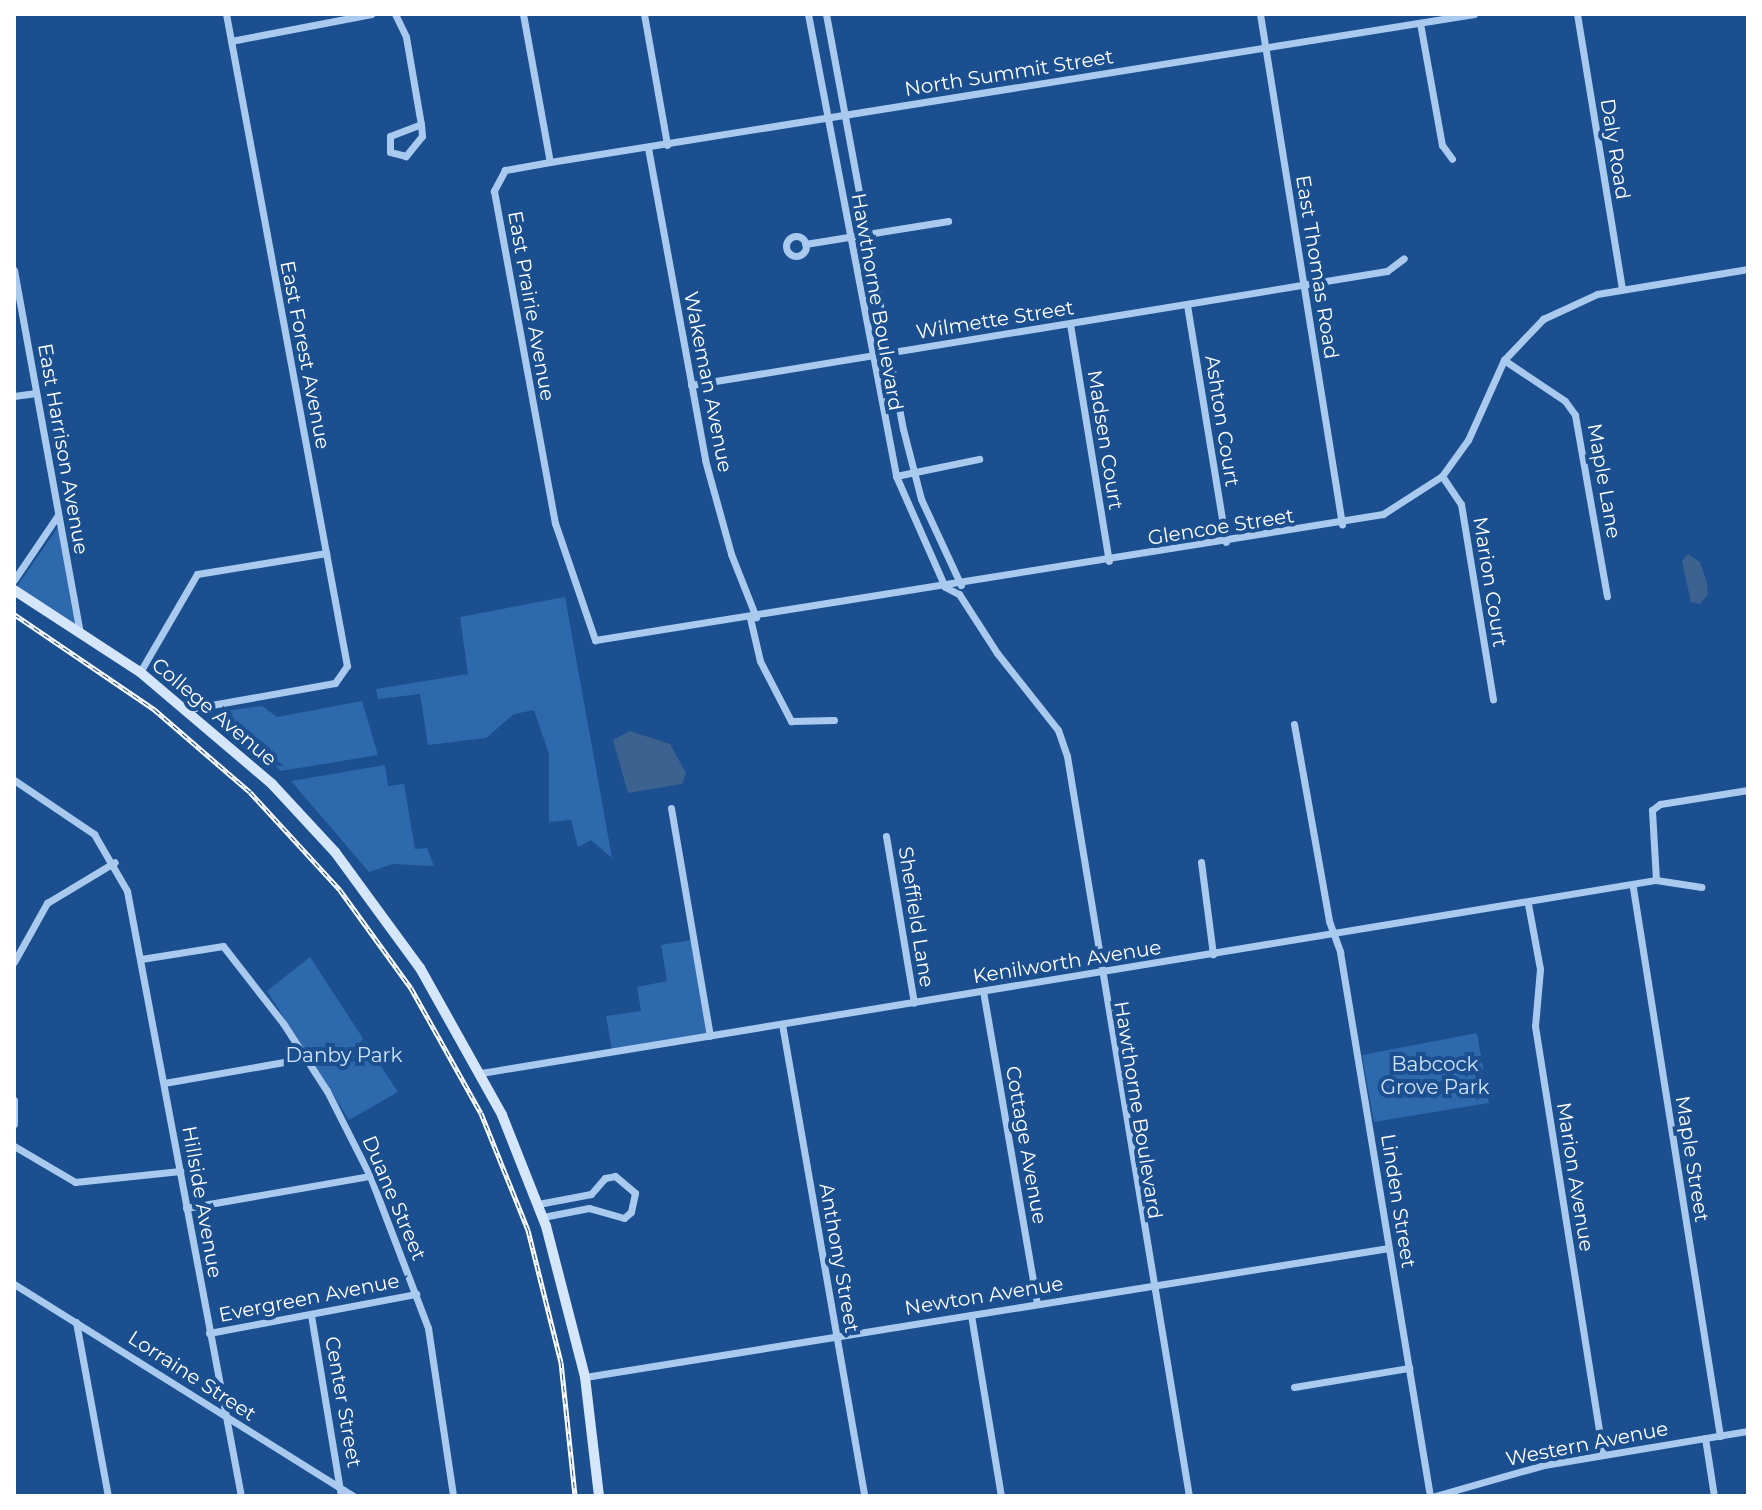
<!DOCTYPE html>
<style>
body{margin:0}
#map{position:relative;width:1762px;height:1510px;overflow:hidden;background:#1b4f8f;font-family:Montserrat,sans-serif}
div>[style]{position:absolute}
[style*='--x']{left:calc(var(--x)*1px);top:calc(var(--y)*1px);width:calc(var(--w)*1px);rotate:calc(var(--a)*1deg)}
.green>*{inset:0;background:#2e69ad}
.water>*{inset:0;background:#3c6290}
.street>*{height:7px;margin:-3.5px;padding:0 3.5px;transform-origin:3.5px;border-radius:3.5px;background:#a9c9ee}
.street>.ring{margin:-3.5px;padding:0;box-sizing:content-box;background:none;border:7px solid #a9c9ee;border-radius:50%}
.secondary>*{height:10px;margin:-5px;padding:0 5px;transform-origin:5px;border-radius:5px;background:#d6e6fa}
.rail>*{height:5px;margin-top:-2.5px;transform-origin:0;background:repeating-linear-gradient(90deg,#1b4f8f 0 6px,#fff 0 12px);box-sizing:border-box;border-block:2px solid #fff}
span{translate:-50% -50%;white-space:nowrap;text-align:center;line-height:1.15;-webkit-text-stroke:8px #1b4f8f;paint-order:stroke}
.street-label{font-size:20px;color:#fff}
.park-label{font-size:20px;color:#cfe3fa}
.frame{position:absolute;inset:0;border:16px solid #fff;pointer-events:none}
</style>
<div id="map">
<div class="green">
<i style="clip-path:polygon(58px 527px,77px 629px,16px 588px)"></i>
<i style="clip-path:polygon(565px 597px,612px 858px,591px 840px,578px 847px,571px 820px,549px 822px,549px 754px,534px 710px,514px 714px,486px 738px,428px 745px,420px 694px,378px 699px,376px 689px,468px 674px,460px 617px)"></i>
<i style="clip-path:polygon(362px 701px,378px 755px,281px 771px,218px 712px,262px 706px,277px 717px)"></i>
<i style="clip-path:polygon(385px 765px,388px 786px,404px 784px,415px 849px,427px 848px,434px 866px,393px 864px,369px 872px,291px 781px)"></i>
<i style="clip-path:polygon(691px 940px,707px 1035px,612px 1050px,606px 1016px,641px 1011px,637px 987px,667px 981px,661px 945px)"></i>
<i style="clip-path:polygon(310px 957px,398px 1092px,349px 1120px,267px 991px)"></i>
<i style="clip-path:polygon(1477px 1033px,1489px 1103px,1374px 1122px,1362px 1055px)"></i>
</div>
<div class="water">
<i style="clip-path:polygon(1688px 554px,1700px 562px,1707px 583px,1708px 595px,1700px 604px,1691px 602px,1682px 561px)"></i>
<i style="clip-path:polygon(630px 731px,670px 744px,686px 773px,682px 784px,628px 793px,613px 740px)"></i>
</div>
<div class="street">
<i style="--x:395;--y:14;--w:25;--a:64"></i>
<i style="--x:406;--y:37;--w:77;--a:80.3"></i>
<i style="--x:419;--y:113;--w:11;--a:80"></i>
<i style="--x:421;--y:124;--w:12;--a:85"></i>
<i style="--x:422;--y:136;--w:26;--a:129"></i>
<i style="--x:406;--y:156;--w:16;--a:-166"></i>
<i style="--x:390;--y:152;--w:16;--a:-90"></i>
<i style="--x:390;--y:136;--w:33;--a:-21"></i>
<i style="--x:523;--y:14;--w:150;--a:79.7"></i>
<i style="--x:550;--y:162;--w:46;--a:169.9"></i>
<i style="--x:505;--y:170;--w:24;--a:118"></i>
<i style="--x:494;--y:191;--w:338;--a:79.6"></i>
<i style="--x:555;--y:523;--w:124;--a:71.1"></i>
<i style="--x:595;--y:640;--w:798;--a:-9.08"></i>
<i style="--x:1383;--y:514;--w:70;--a:-32.8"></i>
<i style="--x:1442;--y:476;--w:44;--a:-54.2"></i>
<i style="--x:1468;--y:440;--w:88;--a:-65.8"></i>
<i style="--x:1504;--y:360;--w:57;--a:-46.4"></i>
<i style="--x:1543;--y:319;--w:60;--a:-24.8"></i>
<i style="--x:1597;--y:294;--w:153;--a:-9.4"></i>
<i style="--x:644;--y:14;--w:133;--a:80"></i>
<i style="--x:808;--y:14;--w:470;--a:79.2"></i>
<i style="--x:896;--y:476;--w:121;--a:66.2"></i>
<i style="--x:945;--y:587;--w:16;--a:27"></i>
<i style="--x:959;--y:594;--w:70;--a:57.2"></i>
<i style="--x:997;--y:653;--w:98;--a:51.6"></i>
<i style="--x:1058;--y:730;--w:28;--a:71"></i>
<i style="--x:1067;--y:756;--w:750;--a:80.64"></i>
<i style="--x:826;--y:14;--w:422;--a:79.5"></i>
<i style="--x:903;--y:429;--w:72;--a:75.6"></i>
<i style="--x:921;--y:499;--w:95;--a:65.1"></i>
<i style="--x:1260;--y:14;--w:517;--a:80.87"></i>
<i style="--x:1577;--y:14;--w:279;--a:80.7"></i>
<i style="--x:1420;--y:23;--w:124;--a:79.8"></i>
<i style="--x:1442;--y:145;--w:17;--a:54"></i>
<i style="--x:231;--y:41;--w:143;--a:-10.9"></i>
<i style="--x:648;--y:148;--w:317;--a:79.6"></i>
<i style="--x:705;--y:460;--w:98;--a:74.5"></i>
<i style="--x:731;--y:554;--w:68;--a:68.4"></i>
<i style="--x:756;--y:617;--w:6;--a:171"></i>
<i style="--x:750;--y:618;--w:44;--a:76.9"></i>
<i style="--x:760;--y:661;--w:68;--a:62.7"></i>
<i style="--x:791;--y:721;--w:43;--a:-1.3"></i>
<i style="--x:550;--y:162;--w:936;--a:-9.1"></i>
<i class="ring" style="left:786px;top:236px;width:13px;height:13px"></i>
<i style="--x:805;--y:244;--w:145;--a:-9.1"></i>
<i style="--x:14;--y:270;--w:369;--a:79.7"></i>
<i style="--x:1187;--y:305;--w:240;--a:80.7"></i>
<i style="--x:1070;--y:324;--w:240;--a:80.7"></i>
<i style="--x:1504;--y:360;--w:73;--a:33.9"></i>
<i style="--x:1565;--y:401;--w:17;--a:54"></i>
<i style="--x:1575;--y:415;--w:184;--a:80"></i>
<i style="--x:691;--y:385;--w:705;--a:-9.3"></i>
<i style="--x:1387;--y:271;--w:21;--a:-37"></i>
<i style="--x:14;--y:396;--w:22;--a:-8"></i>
<i style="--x:896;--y:476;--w:85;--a:-11.6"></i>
<i style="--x:1442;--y:476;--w:34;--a:56"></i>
<i style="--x:1461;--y:504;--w:198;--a:80.7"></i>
<i style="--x:14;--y:580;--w:78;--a:-55.9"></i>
<i style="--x:140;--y:672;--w:113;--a:-59.8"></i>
<i style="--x:197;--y:574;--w:131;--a:-9.2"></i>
<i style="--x:189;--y:709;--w:148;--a:-10.1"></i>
<i style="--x:335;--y:683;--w:21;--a:-55"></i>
<i style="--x:347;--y:666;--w:663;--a:-100.51"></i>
<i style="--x:1294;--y:724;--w:200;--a:79.9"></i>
<i style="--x:1329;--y:921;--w:33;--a:70"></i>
<i style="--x:1340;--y:952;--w:551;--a:80.61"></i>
<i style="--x:14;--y:780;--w:97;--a:34"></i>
<i style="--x:94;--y:834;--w:66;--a:59.9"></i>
<i style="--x:127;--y:891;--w:616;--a:79.33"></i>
<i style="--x:671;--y:808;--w:231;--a:80.3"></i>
<i style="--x:886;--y:836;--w:169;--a:80.5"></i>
<i style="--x:1201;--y:862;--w:93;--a:82.6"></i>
<i style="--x:1656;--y:880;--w:70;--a:-93.3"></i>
<i style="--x:1652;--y:810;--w:10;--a:-37"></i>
<i style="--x:1660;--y:804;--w:89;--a:-9"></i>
<i style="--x:1656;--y:880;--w:46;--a:8.8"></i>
<i style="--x:1633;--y:888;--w:555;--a:80.98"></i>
<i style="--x:1528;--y:904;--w:66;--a:79.5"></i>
<i style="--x:1540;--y:969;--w:57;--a:95"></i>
<i style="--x:1535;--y:1026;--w:434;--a:81"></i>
<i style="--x:141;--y:959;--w:83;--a:-9"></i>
<i style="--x:223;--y:946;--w:98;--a:52.1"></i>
<i style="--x:283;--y:1023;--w:81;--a:57.1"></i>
<i style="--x:327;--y:1091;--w:95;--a:63.2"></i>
<i style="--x:370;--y:1176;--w:163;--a:69.1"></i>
<i style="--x:428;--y:1328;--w:170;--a:81.5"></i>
<i style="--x:14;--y:962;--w:68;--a:-60.8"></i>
<i style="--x:47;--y:903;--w:79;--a:-31.1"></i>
<i style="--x:983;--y:991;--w:317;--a:80.2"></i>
<i style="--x:782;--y:1024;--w:479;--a:80.1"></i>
<i style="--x:481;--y:1073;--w:1191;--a:-9.33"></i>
<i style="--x:164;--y:1083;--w:145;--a:-9.9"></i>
<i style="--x:14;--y:1100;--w:24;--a:90"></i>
<i style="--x:14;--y:1146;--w:71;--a:30.5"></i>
<i style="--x:75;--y:1182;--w:106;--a:-6"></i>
<i style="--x:538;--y:1204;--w:54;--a:-10.7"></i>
<i style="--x:591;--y:1194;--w:21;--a:-49"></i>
<i style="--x:605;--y:1178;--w:10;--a:-11"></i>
<i style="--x:615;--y:1176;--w:26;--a:40"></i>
<i style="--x:635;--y:1193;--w:19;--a:102"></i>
<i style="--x:631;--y:1212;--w:9;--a:139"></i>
<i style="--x:624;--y:1218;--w:36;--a:-164"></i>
<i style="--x:589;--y:1208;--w:47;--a:168.9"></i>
<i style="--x:186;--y:1208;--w:187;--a:-9.9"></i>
<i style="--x:14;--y:1284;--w:400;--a:32"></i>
<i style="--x:311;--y:1315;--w:183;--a:80.6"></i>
<i style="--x:971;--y:1315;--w:183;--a:80.6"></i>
<i style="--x:76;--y:1322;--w:177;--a:79.6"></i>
<i style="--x:209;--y:1333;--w:211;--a:-10.7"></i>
<i style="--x:585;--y:1377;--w:814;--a:-9.12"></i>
<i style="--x:1294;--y:1387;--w:117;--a:-9.4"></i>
<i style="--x:1705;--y:1438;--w:59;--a:81.2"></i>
<i style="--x:1435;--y:1496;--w:113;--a:-15.9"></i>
<i style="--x:1544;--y:1465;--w:207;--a:-9.5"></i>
</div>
<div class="secondary">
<i style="--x:14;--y:590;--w:150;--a:33.1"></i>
<i style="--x:140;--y:672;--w:173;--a:40.3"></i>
<i style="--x:272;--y:784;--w:93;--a:47.2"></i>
<i style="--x:335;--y:852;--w:144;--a:53.8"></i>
<i style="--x:420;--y:968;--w:168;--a:60.8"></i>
<i style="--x:502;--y:1115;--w:119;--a:68.4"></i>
<i style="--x:546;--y:1226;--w:156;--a:75.5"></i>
<i style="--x:585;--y:1377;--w:120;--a:83.3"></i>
</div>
<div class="rail">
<i style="--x:14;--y:614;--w:171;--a:34.2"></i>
<i style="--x:155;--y:710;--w:125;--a:40.8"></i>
<i style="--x:250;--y:792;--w:133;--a:47.4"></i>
<i style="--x:340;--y:890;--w:121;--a:54.1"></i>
<i style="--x:411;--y:988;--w:143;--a:60.8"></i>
<i style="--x:481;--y:1113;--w:126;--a:68.1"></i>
<i style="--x:528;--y:1230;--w:136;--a:76"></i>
<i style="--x:561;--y:1362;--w:135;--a:84"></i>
</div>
<div class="street-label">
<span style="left:1009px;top:73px;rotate:-9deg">North Summit Street</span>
<span style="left:1615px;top:149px;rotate:81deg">Daly Road</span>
<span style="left:1317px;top:267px;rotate:81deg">East Thomas Road</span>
<span style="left:877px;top:302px;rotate:80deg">Hawthorne Boulevard</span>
<span style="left:531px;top:306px;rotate:80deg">East Prairie Avenue</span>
<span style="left:995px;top:320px;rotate:-9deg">Wilmette Street</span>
<span style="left:305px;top:355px;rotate:79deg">East Forest Avenue</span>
<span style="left:708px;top:382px;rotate:79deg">Wakeman Avenue</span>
<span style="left:1222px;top:421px;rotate:81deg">Ashton Court</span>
<span style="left:1105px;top:440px;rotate:81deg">Madsen Court</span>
<span style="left:63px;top:449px;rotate:80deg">East Harrison Avenue</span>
<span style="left:1604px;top:481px;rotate:80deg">Maple Lane</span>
<span style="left:1221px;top:527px;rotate:-9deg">Glencoe Street</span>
<span style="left:1490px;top:582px;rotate:81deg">Marion Court</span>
<span style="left:214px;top:712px;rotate:40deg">College Avenue</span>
<span style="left:916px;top:917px;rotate:81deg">Sheffield Lane</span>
<span style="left:1067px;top:962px;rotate:-9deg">Kenilworth Avenue</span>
<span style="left:1138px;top:1110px;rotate:81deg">Hawthorne Boulevard</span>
<span style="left:1026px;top:1145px;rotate:80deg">Cottage Avenue</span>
<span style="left:1692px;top:1159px;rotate:81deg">Maple Street</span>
<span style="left:1575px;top:1177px;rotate:81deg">Marion Avenue</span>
<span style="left:394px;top:1198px;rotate:67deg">Duane Street</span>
<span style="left:1398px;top:1201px;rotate:81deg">Linden Street</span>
<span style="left:202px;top:1202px;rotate:80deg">Hillside Avenue</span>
<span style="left:839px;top:1258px;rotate:80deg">Anthony Street</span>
<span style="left:984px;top:1296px;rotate:-9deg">Newton Avenue</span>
<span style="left:309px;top:1298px;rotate:-11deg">Evergreen Avenue</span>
<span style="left:192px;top:1376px;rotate:33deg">Lorraine Street</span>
<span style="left:343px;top:1402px;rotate:80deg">Center Street</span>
<span style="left:1587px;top:1444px;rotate:-11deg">Western Avenue</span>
</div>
<div class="park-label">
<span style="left:344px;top:1055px">Danby Park</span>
<span style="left:1435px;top:1076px">Babcock<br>Grove Park</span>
</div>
<div class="frame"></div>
</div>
